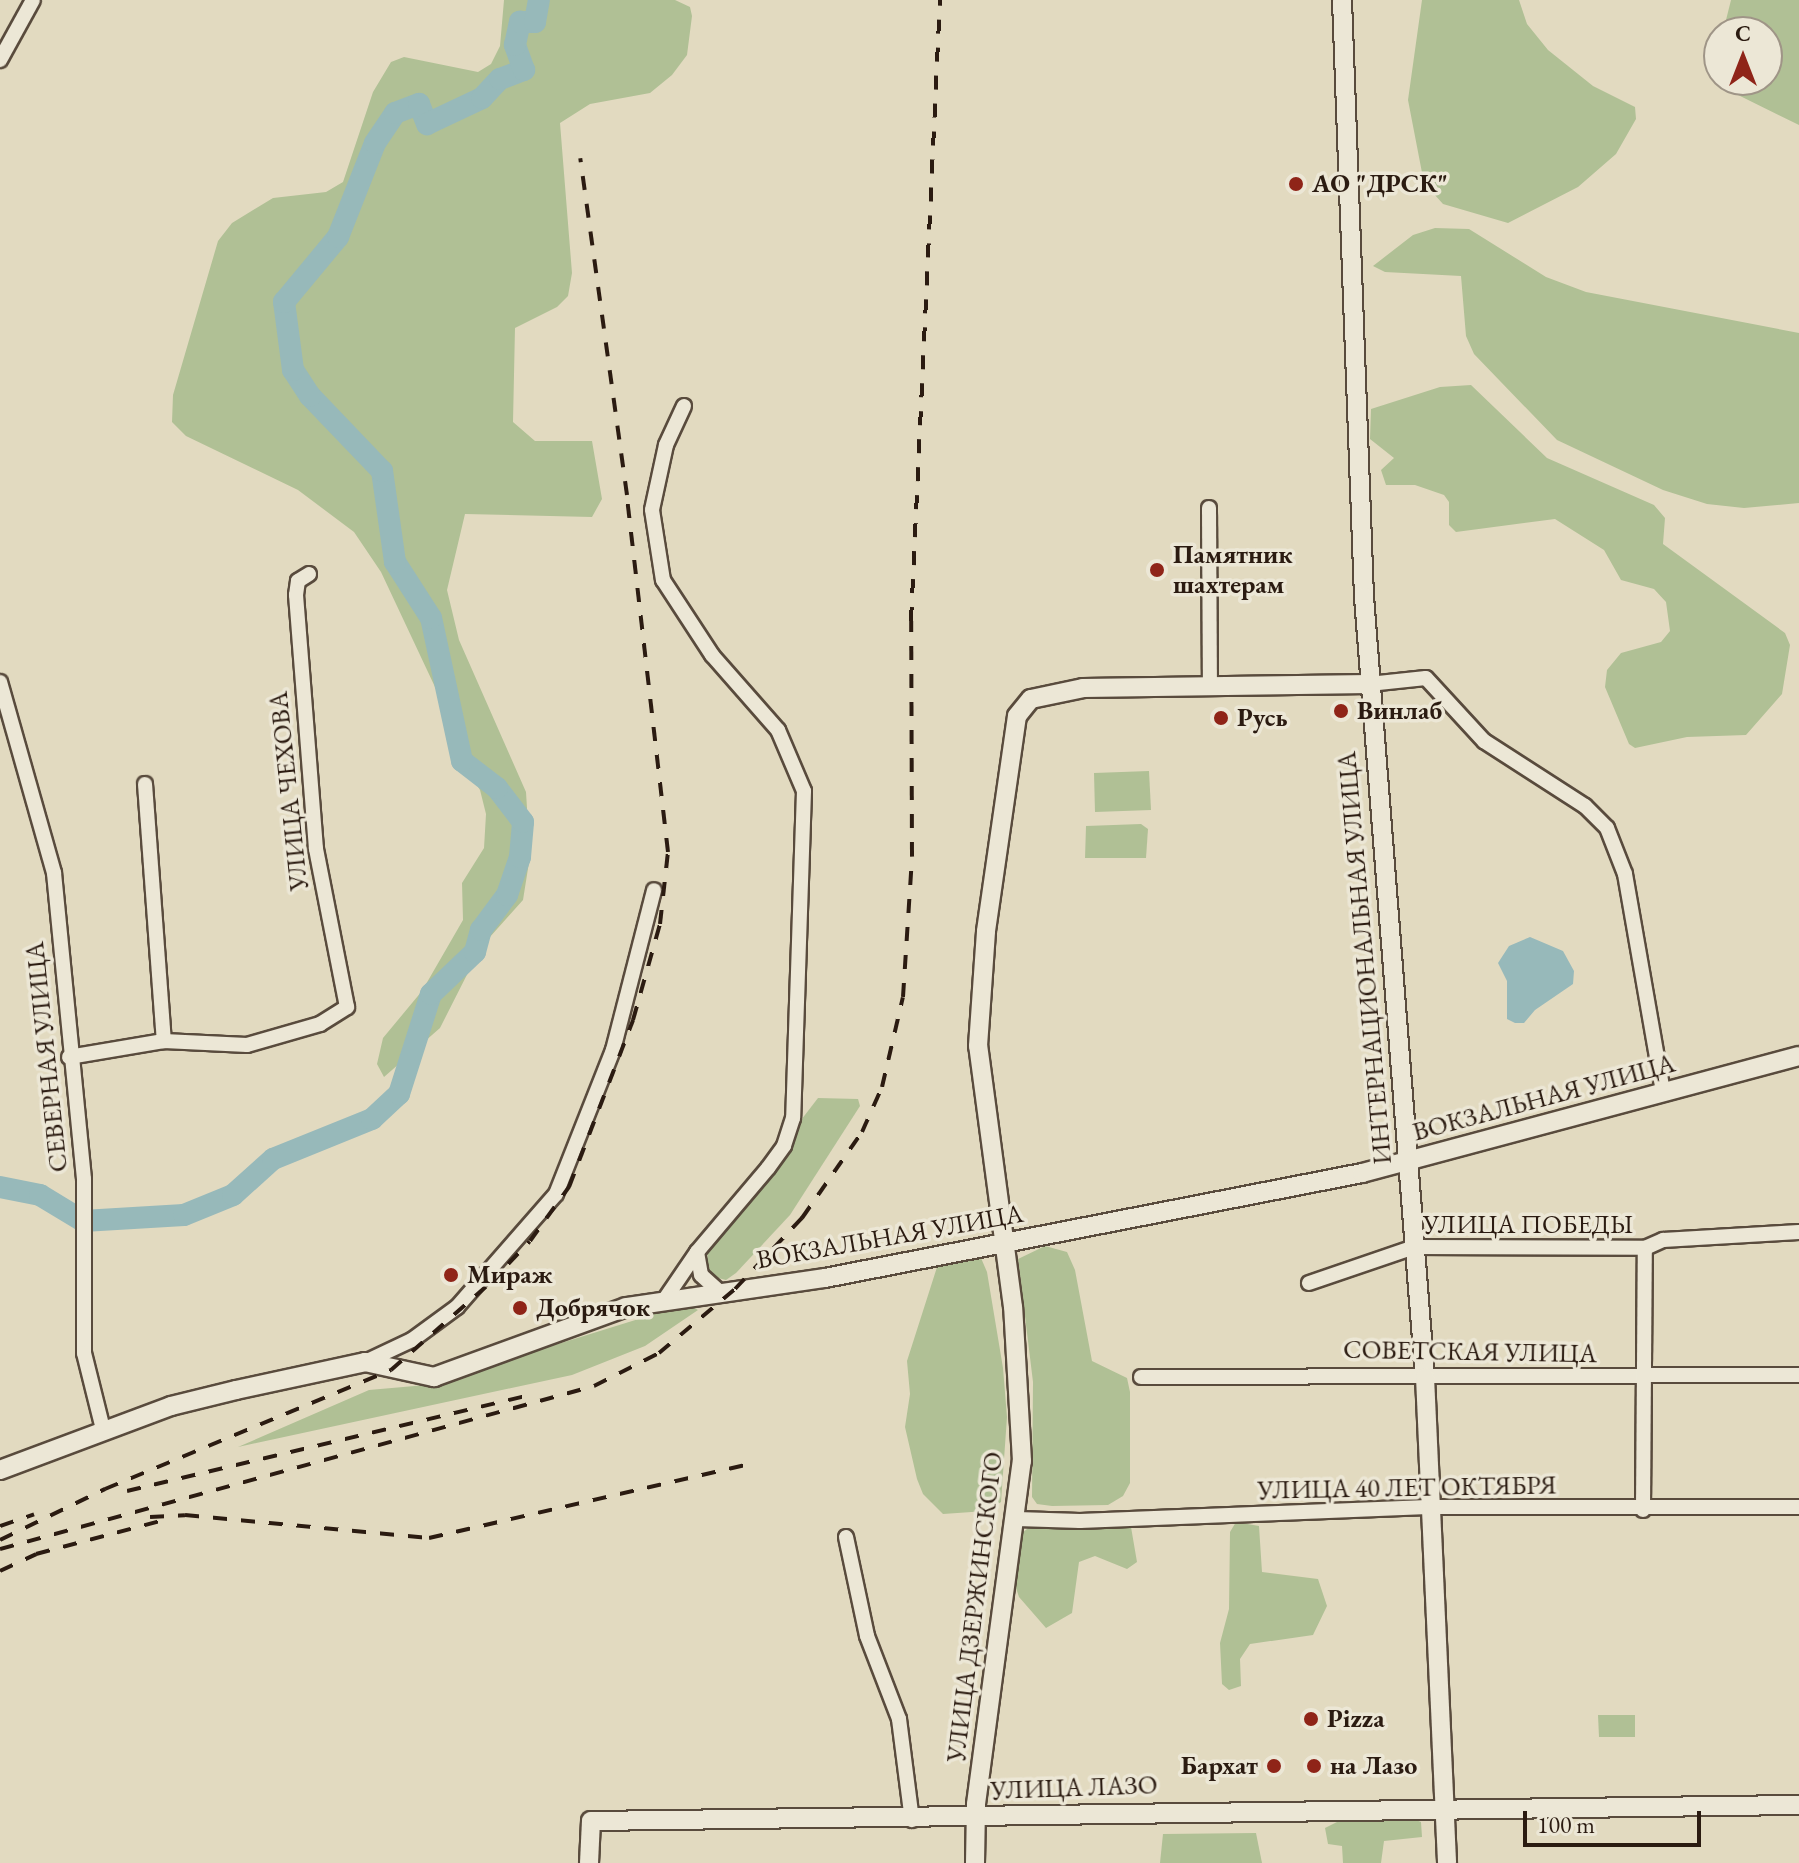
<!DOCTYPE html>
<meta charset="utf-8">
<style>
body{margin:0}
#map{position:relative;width:1799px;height:1863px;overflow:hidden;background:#e2dac0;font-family:"EB Garamond",serif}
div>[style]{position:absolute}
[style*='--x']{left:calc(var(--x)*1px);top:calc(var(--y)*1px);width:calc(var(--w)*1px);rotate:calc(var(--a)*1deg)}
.green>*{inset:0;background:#b0c095}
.water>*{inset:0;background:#97b9ba}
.river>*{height:22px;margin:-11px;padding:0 11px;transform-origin:11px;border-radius:11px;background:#97b9ba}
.roads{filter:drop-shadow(2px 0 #594b3d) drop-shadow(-2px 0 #594b3d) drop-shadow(0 2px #594b3d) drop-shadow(0 -2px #594b3d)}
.street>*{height:14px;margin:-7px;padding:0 7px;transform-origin:7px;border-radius:7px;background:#ece7d6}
.secondary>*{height:18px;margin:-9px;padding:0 9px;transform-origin:9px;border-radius:9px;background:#ece7d6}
.rail>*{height:4px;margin-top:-2px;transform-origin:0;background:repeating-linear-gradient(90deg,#2b1b11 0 14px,transparent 0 28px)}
.dots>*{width:22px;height:22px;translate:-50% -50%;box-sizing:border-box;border:4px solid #ece7d6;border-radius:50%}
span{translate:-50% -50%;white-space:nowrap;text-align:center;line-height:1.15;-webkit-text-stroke:7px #ece7d6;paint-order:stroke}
.poi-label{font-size:26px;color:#2b1b11;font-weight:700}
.left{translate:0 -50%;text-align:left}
.right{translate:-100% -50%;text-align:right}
.street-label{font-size:26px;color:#2b1b11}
.north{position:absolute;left:1703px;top:16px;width:80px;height:80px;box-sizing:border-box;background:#ece7d6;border:2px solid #9f9587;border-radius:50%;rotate:0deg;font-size:22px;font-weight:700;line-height:32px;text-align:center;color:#2b1b11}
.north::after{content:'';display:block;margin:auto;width:28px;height:36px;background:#8f2418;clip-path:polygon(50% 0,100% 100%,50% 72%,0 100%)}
.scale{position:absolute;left:1523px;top:1811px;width:178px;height:36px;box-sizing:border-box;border:4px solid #2b1b11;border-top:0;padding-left:10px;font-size:24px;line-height:28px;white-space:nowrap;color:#2b1b11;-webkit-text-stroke:6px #ece7d6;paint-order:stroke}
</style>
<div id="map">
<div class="green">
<i style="clip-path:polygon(504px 0,675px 0,690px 7px,692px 16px,687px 55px,672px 75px,650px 93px,590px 104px,560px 123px,572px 273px,568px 296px,557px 307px,515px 328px,513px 422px,535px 441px,592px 441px,602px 499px,592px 517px,465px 514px,447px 590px,459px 640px,526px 792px,530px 856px,523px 900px,481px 947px,440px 1028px,384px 1077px,377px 1064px,383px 1038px,422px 991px,463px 920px,462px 883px,484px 848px,486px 814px,480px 790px,447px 736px,443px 704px,381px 572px,354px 532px,298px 490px,186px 436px,172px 422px,173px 395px,218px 241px,232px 223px,273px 198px,326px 192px,343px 182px,373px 92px,391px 62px,404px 57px,478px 72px,491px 64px,500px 46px)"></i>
<i style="clip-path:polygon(1422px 0,1519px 0,1527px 24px,1548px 50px,1593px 86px,1635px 107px,1636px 119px,1616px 154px,1578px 187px,1508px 223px,1443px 204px,1424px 183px,1408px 100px)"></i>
<i style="clip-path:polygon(1731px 0,1799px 0,1799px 125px,1732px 92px,1727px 80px,1767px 80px,1767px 32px,1723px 32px)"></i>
<i style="clip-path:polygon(1435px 228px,1469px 229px,1546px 277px,1586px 292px,1799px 333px,1799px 503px,1744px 508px,1707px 504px,1663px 490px,1557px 440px,1474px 354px,1466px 336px,1461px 276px,1385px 272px,1373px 266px,1413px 235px)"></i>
<i style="clip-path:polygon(1471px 385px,1547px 458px,1654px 505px,1665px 518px,1663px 544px,1785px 633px,1790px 645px,1782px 694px,1746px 735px,1687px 737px,1635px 748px,1629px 744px,1605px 687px,1607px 670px,1621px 653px,1661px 642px,1670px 631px,1666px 602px,1654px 589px,1621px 580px,1604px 550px,1555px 519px,1456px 532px,1449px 525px,1449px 502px,1444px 495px,1415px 485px,1386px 485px,1381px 470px,1394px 458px,1370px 439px,1371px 409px,1440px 387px)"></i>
<i style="clip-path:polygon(1149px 771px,1151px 810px,1095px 812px,1094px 773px)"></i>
<i style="clip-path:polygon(1141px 824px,1148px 829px,1146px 858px,1085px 858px,1086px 826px)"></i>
<i style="clip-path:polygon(818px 1098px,858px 1099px,860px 1106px,790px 1215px,736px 1273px,726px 1280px,714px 1277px,707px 1265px,708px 1241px)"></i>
<i style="clip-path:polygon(1045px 1246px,1067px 1252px,1075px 1270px,1092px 1361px,1127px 1378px,1130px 1392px,1130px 1483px,1123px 1496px,1108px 1505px,1052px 1506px,1037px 1504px,1032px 1497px,1033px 1382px,1018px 1259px)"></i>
<i style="clip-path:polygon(973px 1256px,981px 1258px,987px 1272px,1003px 1368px,1007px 1417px,1001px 1502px,986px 1511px,943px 1514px,923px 1494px,917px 1479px,905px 1427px,910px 1394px,907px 1361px,938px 1264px)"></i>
<i style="clip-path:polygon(687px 1304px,698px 1310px,645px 1346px,572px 1375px,238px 1447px,369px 1390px,426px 1385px)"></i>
<i style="clip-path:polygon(1236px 1522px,1259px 1526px,1262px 1572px,1318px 1579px,1327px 1606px,1313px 1635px,1250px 1644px,1240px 1659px,1241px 1686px,1229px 1690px,1222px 1684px,1220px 1643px,1229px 1609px,1230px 1532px)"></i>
<i style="clip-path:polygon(1032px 1525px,1131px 1527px,1137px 1562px,1127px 1569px,1095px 1556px,1079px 1562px,1072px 1613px,1046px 1628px,1019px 1597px,1014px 1582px,1022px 1533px)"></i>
<i style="clip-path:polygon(1598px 1715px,1635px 1715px,1635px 1737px,1599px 1737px)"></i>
<i style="clip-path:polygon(1341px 1820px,1416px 1820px,1421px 1822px,1422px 1837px,1384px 1841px,1381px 1863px,1343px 1863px,1342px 1846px,1328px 1844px,1325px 1828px)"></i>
<i style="clip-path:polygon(1256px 1833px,1262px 1863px,1160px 1863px,1163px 1834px)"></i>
</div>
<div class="water">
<i style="clip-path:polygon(1530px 937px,1563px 951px,1574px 971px,1573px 984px,1535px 1010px,1524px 1023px,1515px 1023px,1507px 1019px,1507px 981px,1498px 963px,1509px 946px)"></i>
</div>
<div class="river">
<i style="--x:0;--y:1187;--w:41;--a:11.3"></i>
<i style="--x:40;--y:1195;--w:50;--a:31.2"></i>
<i style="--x:83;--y:1221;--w:101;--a:-3.4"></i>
<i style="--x:184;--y:1215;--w:53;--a:-22.2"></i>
<i style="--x:233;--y:1195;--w:54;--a:-42"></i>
<i style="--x:273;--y:1159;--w:107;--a:-22"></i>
<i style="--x:372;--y:1119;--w:37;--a:-43"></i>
<i style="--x:399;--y:1094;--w:105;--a:-72.3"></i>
<i style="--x:431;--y:994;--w:61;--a:-43.7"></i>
<i style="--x:475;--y:952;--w:23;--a:-75"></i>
<i style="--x:481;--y:930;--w:44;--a:-53.4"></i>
<i style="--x:507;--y:895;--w:40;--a:-71.1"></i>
<i style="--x:520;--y:857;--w:35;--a:-85"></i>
<i style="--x:523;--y:822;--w:43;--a:-127.4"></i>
<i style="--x:497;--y:788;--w:44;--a:-142.4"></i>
<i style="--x:462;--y:761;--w:146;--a:-102.2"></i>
<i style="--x:431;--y:618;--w:67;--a:-122.7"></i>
<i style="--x:395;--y:562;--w:92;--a:-98.1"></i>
<i style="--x:382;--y:471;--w:104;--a:-133.8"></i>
<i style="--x:310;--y:396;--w:31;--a:-123"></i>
<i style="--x:293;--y:370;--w:69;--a:-97.5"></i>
<i style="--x:284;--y:302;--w:85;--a:-50.3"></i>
<i style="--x:338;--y:237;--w:101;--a:-68.5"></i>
<i style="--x:375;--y:143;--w:36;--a:-56"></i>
<i style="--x:395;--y:113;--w:26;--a:-21"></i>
<i style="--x:419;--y:104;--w:22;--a:68"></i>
<i style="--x:427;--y:124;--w:61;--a:-25.3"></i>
<i style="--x:482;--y:98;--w:26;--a:-47"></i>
<i style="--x:500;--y:79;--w:26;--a:-21"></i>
<i style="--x:524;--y:70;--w:27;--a:-110"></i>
<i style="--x:515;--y:45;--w:24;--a:-78"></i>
<i style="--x:520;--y:22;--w:15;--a:0"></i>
<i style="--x:535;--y:22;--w:22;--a:-80"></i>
</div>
<div class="roads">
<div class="street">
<i style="--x:0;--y:60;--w:68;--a:-61.2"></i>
<i style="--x:684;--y:406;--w:43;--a:114.8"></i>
<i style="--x:666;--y:445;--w:66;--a:102.2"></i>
<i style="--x:652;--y:510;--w:71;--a:81.1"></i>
<i style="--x:663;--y:580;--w:90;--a:56.8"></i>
<i style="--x:712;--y:655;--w:100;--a:48.7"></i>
<i style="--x:778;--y:730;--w:66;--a:66.9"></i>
<i style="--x:804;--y:791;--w:327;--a:91.9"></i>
<i style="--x:793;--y:1118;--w:29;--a:108"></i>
<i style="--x:784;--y:1146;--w:27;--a:126"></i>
<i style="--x:768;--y:1168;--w:110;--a:130.2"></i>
<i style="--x:697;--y:1252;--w:23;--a:80"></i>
<i style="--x:701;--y:1275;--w:25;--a:42"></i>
<i style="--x:1209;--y:508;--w:177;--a:89.7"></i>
<i style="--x:0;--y:682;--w:198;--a:74.2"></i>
<i style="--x:54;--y:873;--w:307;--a:84.4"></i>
<i style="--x:84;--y:1179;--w:174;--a:90"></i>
<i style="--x:84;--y:1353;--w:82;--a:76"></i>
<i style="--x:1369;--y:684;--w:57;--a:-6"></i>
<i style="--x:1426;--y:678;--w:86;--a:47.4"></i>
<i style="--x:1484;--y:741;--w:120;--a:32.8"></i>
<i style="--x:1585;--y:806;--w:31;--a:45"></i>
<i style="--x:1607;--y:828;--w:49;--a:68.6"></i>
<i style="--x:1625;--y:874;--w:221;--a:80.1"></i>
<i style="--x:145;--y:784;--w:258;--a:85.8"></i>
<i style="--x:69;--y:1057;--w:96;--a:-9.6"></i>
<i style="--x:164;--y:1041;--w:83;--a:2.8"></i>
<i style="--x:247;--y:1045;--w:76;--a:-16"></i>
<i style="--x:320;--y:1024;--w:32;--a:-32"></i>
<i style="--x:347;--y:1007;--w:161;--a:-101.1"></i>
<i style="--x:316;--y:849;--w:255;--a:-94.5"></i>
<i style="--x:296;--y:595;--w:14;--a:-82"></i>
<i style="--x:298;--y:581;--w:13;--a:-32"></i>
<i style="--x:1309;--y:1283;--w:111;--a:-18.9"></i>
<i style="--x:1414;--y:1247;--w:231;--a:0.2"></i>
<i style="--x:1645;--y:1248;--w:20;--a:-24"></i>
<i style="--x:1663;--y:1240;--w:136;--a:-3.4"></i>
<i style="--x:665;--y:1299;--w:57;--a:-55.8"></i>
<i style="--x:365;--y:1362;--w:52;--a:-25.1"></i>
<i style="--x:412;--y:1340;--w:56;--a:-36.3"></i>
<i style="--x:457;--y:1307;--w:150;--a:-48.8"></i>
<i style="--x:556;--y:1194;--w:155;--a:-68.4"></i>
<i style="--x:613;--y:1050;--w:165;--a:-75.6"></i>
<i style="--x:1141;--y:1377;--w:658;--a:-0.17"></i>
<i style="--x:1643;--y:1510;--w:262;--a:-89.6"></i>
<i style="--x:1017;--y:1519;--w:63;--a:1.8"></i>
<i style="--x:1080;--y:1521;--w:348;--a:-2.3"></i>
<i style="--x:1428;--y:1507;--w:371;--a:0"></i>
<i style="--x:846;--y:1537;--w:101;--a:78"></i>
<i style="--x:867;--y:1636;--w:89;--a:68.9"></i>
<i style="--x:899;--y:1719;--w:102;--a:82.7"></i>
</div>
<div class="secondary">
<i style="--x:1342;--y:0;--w:597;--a:87.89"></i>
<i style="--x:1364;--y:597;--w:782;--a:85.53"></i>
<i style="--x:1425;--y:1377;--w:486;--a:87.4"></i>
<i style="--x:0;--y:1470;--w:183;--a:-20.5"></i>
<i style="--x:171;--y:1406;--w:67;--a:-13.8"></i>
<i style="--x:236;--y:1390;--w:132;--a:-12.2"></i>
<i style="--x:365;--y:1362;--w:71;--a:12.3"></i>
<i style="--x:434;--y:1377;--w:204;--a:-20"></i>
<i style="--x:626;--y:1307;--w:201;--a:-8.3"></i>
<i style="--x:825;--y:1278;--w:547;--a:-11.06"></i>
<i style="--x:1362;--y:1173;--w:452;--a:-15"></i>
<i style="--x:589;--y:1863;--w:42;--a:-87.3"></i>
<i style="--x:591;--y:1821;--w:1208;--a:-0.76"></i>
<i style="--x:975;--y:1863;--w:59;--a:-89"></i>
<i style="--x:976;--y:1804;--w:346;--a:-82.4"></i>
<i style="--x:1022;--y:1461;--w:154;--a:-93.3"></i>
<i style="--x:1013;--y:1307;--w:263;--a:-97.6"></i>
<i style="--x:978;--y:1046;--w:115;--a:-86"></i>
<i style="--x:986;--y:931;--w:217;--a:-81.8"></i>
<i style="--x:1017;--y:716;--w:22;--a:-51"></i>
<i style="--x:1031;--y:699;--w:53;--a:-11.9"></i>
<i style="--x:1083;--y:688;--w:286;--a:-0.8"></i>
</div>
</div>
<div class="rail">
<i style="--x:127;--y:1491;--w:419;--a:-13.4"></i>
<i style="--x:150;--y:1517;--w:35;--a:-3"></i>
<i style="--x:185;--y:1515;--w:245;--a:5.4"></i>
<i style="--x:429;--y:1538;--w:328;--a:-13"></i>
<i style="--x:0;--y:1526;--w:36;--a:-19"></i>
<i style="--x:0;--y:1540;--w:117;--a:-25.9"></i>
<i style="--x:105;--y:1489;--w:310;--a:-22.6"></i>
<i style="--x:391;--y:1370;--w:130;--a:-41.3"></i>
<i style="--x:489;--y:1284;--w:59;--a:-46.4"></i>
<i style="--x:530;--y:1241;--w:67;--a:-54.2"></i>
<i style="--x:569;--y:1187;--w:179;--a:-69"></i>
<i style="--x:633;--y:1020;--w:100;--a:-74.3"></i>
<i style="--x:660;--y:924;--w:72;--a:-83.7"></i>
<i style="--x:668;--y:852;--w:359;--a:-96.6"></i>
<i style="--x:627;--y:495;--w:340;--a:-97.9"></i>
<i style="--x:0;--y:1549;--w:616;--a:-15.34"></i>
<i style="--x:594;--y:1386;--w:73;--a:-26.9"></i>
<i style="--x:659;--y:1353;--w:99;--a:-40.1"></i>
<i style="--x:735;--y:1289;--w:98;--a:-46.7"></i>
<i style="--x:802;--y:1218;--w:105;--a:-55.1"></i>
<i style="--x:862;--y:1132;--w:49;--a:-66"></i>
<i style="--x:882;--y:1087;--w:92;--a:-76.9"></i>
<i style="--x:903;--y:997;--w:141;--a:-86.3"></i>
<i style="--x:912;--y:856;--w:235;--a:-90.2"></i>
<i style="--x:911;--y:621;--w:622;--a:-87.33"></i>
<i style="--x:0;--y:1571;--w:40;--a:-25"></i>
<i style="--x:36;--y:1554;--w:132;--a:-14.9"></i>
</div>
<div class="dots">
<i style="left:1296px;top:184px;background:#8f2418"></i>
<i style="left:1157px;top:570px;background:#8f2418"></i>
<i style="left:1341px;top:711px;background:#8f2418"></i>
<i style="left:1221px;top:718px;background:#8f2418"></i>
<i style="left:451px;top:1275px;background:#8f2418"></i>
<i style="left:520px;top:1308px;background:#8f2418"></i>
<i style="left:1311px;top:1719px;background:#8f2418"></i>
<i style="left:1274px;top:1766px;background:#8f2418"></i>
<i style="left:1314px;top:1766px;background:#8f2418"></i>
</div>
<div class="poi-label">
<span class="left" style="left:1312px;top:184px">АО "ДРСК"</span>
<span class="left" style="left:1173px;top:570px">Памятник<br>шахтерам</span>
<span class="left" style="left:1357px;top:711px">Винлаб</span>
<span class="left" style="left:1237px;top:718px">Русь</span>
<span class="left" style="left:467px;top:1275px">Мираж</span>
<span class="left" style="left:536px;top:1308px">Добрячок</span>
<span class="left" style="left:1327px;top:1719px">Pizza</span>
<span class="right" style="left:1258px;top:1766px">Бархат</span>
<span class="left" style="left:1330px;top:1766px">на Лазо</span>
</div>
<div class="street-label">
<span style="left:289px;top:791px;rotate:-96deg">УЛИЦА ЧЕХОВА</span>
<span style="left:1365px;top:958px;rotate:-95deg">ИНТЕРНАЦИОНАЛЬНАЯ УЛИЦА</span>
<span style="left:47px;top:1057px;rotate:-96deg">СЕВЕРНАЯ УЛИЦА</span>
<span style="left:1544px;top:1098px;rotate:-15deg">ВОКЗАЛЬНАЯ УЛИЦА</span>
<span style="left:1528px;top:1225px">УЛИЦА ПОБЕДЫ</span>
<span style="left:890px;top:1237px;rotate:-10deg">ВОКЗАЛЬНАЯ УЛИЦА</span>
<span style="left:1470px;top:1352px;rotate:1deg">СОВЕТСКАЯ УЛИЦА</span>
<span style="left:1407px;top:1488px;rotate:-1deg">УЛИЦА 40 ЛЕТ ОКТЯБРЯ</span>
<span style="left:975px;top:1607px;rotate:-83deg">УЛИЦА ДЗЕРЖИНСКОГО</span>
<span style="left:1074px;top:1788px;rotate:-2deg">УЛИЦА ЛАЗО</span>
</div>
<div class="north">С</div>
<div class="scale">100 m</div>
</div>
